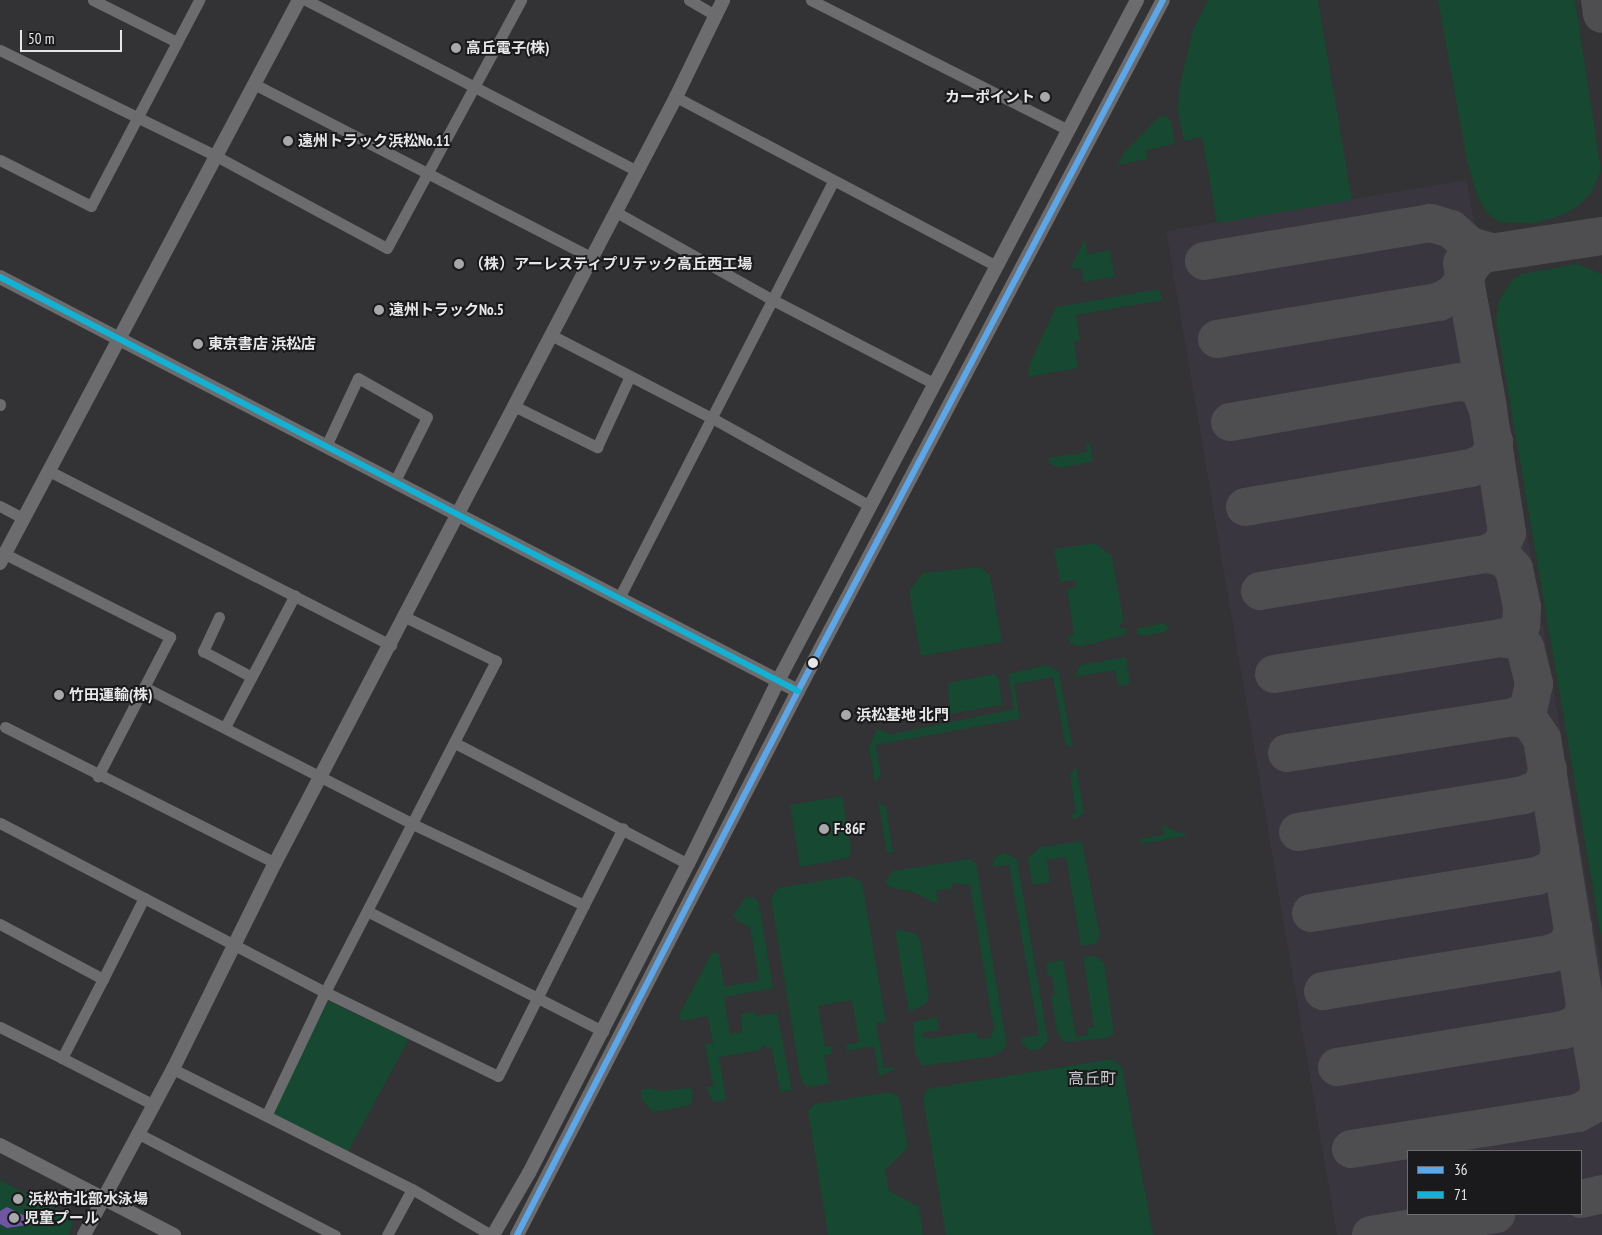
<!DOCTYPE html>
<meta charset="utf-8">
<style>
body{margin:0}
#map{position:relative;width:1602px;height:1235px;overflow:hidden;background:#333234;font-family:"PT Sans Narrow","Noto Sans JP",sans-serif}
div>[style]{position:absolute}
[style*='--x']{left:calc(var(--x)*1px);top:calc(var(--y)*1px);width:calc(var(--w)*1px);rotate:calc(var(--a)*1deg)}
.built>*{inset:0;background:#39363f}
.green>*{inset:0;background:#174831}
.water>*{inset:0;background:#6e56a2}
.taxiway>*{height:38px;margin:-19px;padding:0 19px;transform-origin:19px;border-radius:19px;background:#4e4e50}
.minor>*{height:11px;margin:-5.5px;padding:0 5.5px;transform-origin:5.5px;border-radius:5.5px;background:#6c6b6d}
.tertiary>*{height:14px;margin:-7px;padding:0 7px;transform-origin:7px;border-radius:7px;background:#6c6b6d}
.bus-1>*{height:6px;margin:-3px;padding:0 3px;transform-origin:3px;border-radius:3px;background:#5aa8eb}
.bus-2>*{height:6px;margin:-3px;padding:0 3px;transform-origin:3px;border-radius:3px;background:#13b2d5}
.dots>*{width:14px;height:14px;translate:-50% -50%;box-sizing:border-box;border:2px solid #1a191b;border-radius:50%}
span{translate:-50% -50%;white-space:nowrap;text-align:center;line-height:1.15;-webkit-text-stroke:4px #1a191b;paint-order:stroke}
.poi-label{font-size:15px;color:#e7e6e9;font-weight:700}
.left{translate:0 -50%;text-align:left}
.right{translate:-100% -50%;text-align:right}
.neighbourhood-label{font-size:16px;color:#c6c5ca}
.legend{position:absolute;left:1407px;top:1150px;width:175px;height:65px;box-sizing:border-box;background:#1a191b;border:1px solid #6c6b6d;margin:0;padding:6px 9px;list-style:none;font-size:15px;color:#e7e6e9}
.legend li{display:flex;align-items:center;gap:10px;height:25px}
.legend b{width:25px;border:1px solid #6c6b6d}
.scale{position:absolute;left:20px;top:30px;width:102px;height:22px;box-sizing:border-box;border:2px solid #e7e6e9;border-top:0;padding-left:6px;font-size:15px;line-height:18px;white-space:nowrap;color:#e7e6e9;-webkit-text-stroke:4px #1a191b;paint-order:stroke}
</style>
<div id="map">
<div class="built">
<i style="clip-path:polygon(evenodd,1467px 180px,1602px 974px,1602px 1235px,1337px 1235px,1166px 231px,1467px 180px,1408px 1151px,1581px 1151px,1581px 1214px,1408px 1214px,1408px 1151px)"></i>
</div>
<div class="green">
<i style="clip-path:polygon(1208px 0,1318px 0,1352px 200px,1217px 223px,1202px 137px,1184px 141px,1178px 112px,1179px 89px,1193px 30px)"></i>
<i style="clip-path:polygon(1438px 0,1575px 0,1601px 170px,1592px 192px,1579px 205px,1563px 215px,1535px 223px,1499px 222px,1487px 213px,1478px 198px,1467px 161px)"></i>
<i style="clip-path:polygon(1165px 116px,1171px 121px,1175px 144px,1146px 150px,1147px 159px,1117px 165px,1124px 153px,1159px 117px)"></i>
<i style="clip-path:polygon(1085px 239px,1088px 254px,1110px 250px,1115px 277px,1084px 282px,1081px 268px,1070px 269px)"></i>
<i style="clip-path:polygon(1577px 264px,1602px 274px,1602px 941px,1496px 321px,1499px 300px,1511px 282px,1521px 274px)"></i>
<i style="clip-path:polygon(1159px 289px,1163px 300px,1076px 315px,1080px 341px,1074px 342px,1078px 368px,1028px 377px,1030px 363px,1056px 307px)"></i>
<i style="clip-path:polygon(1086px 443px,1090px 443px,1093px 458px,1091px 462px,1060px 468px,1050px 464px,1048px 458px,1087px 452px)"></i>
<i style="clip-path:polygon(1095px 543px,1112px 556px,1124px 623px,1120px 623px,1120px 628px,1125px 628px,1125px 635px,1080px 647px,1070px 643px,1067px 636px,1074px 635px,1067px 589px,1076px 587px,1075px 580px,1060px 582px,1054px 549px)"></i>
<i style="clip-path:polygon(980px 567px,990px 575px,1002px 642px,921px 656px,909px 591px,923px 573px)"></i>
<i style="clip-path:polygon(1164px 623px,1169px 629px,1165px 632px,1144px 636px,1136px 634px,1138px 628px)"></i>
<i style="clip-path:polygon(1126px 657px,1130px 684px,1118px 686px,1115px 670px,1074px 677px,1080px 665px)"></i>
<i style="clip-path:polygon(1046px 665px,1059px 672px,1073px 749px,1065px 743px,1053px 677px,1014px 684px,1020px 719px,876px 745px,881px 775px,875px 783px,869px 747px,877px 729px,892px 734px,1014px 709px,1008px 674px)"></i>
<i style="clip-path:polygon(994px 674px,999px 679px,1002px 705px,950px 714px,948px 683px)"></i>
<i style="clip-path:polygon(1076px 767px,1084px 813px,1074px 820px,1070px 814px,1076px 813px,1070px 775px)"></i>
<i style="clip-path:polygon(842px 796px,851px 849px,849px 858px,800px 867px,790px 805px)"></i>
<i style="clip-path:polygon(878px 802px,886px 807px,893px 852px,887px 853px)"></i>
<i style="clip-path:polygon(1162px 824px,1172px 830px,1190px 835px,1141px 844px,1140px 839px,1164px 835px)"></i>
<i style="clip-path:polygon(1082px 841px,1100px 937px,1095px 944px,1081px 946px,1066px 857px,1047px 860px,1050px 882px,1032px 885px,1028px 858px,1040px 847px)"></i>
<i style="clip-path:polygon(1004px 853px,1017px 859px,1048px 1041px,1041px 1049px,1031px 1051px,1022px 1044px,1021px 1038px,1039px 1035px,1009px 865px,993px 867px,994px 858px)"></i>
<i style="clip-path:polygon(969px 859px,976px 863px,1007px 1046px,994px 1056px,923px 1066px,915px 1055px,913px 1022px,937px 1017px,939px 1030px,922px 1033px,923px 1037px,931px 1038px,976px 1032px,978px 1039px,992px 1037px,991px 1031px,994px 1031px,970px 885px,952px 883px,953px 888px,936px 891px,938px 902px,933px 902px,913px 892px,889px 887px,886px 882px,892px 871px)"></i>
<i style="clip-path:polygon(850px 876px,862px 882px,886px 1022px,876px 1023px,884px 1068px,894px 1067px,894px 1070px,879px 1076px,874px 1046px,847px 1051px,846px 1045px,859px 1042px,852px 1000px,818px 1006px,825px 1047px,831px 1046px,832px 1054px,824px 1055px,829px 1084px,808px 1087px,803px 1083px,800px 1075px,771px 898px,778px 888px)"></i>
<i style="clip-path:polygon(746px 897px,755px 898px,759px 903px,773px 988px,724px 997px,730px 1034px,742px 1032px,741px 1014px,754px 1012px,757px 1016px,777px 1013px,792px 1090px,780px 1092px,772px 1048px,767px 1049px,766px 1045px,761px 1046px,761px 1050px,719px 1057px,726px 1100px,717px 1102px,712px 1100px,706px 1087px,713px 1086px,705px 1044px,713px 1043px,708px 1016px,684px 1021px,678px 1017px,712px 952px,719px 954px,724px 987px,759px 980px,750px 927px,739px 922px,733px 915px)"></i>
<i style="clip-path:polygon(901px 930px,916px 934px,920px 940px,929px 995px,926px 1004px,909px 1012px,895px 931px)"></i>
<i style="clip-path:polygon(1095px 956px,1104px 963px,1114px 1034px,1108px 1038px,1064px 1042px,1057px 1032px,1051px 996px,1055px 995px,1052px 976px,1048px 976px,1046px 963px,1063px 960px,1076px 1037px,1088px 1035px,1087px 1028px,1094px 1027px,1083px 957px)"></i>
<i style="clip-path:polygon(328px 1001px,409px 1039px,348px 1152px,271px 1113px)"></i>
<i style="clip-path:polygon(1112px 1059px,1122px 1067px,1153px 1235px,946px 1235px,923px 1098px,927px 1089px)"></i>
<i style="clip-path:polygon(649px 1088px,663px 1091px,689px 1088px,693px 1091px,692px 1102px,688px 1106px,653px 1112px,641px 1099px,641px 1090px)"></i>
<i style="clip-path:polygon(888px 1092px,899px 1097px,908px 1147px,885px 1170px,889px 1191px,919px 1207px,923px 1235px,828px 1235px,808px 1110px,815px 1104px)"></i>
<i style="clip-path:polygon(0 1180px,74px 1218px,69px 1235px,0 1235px)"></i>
</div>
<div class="water">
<i style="clip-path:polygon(7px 1207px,27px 1217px,27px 1225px,7px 1228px,0 1224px,0 1211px)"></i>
</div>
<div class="taxiway">
<i style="--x:1600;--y:0;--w:14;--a:82"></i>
<i style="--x:1204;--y:261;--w:230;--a:-9.5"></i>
<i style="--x:1431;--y:223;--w:21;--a:17"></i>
<i style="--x:1451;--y:229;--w:25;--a:42"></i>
<i style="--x:1470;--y:246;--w:22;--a:16"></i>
<i style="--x:1462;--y:263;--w:147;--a:79.8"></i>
<i style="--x:1217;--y:339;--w:225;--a:-9.5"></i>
<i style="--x:1439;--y:302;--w:20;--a:-30"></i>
<i style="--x:1456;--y:292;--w:32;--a:-60"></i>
<i style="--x:1472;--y:264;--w:15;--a:-42"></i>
<i style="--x:1483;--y:254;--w:120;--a:-8.6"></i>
<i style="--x:1230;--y:422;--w:232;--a:-9.9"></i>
<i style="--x:1459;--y:382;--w:14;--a:8"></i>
<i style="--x:1473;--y:384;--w:9;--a:41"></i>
<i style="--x:1480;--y:390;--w:22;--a:68"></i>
<i style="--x:1488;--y:410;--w:124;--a:81.2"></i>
<i style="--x:1507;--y:533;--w:16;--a:117"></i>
<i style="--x:1500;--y:547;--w:15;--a:152"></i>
<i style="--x:1487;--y:554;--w:16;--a:11"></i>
<i style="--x:1503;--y:557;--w:16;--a:47"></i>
<i style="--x:1514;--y:569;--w:39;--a:78"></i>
<i style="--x:1522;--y:607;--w:18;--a:93"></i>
<i style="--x:1521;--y:625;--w:13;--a:132"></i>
<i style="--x:1512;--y:635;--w:11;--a:165"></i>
<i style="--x:1501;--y:638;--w:17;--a:10"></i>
<i style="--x:1518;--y:641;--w:9;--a:41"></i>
<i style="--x:1525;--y:647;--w:38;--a:76"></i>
<i style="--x:1534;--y:684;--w:27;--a:103"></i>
<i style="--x:1528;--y:710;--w:16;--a:153"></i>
<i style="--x:1514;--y:717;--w:16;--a:14"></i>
<i style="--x:1530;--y:721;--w:22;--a:56"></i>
<i style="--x:1542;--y:739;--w:262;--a:80.8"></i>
<i style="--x:1584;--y:998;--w:12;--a:66"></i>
<i style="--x:1589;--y:1009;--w:16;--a:38"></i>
<i style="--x:1245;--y:507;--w:229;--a:-9.8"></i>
<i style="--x:1471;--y:468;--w:20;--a:-24"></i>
<i style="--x:1489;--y:460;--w:19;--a:-74"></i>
<i style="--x:1260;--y:591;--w:230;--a:-9.3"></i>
<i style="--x:1274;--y:674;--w:230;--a:-9"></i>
<i style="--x:1287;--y:753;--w:230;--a:-9"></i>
<i style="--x:1298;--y:832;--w:229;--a:-9.3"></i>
<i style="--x:1524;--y:795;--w:20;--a:-24"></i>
<i style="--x:1542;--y:787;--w:19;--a:-72"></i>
<i style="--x:1311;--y:913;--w:229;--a:-9.3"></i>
<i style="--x:1537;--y:876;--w:20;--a:-24"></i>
<i style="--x:1555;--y:868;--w:19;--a:-74"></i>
<i style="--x:1323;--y:991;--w:230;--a:-9.3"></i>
<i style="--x:1550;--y:954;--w:20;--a:-24"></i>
<i style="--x:1568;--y:946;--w:19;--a:-74"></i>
<i style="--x:1584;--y:998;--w:105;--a:80.1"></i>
<i style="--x:1337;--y:1067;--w:230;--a:-9.3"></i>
<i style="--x:1564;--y:1030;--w:19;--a:-25"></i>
<i style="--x:1581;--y:1022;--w:17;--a:-77"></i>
<i style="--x:1351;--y:1149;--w:230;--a:-9"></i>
<i style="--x:1578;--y:1113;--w:19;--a:-28"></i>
<i style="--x:1595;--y:1104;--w:18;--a:-74"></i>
<i style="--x:1581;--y:1199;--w:22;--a:-13"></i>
<i style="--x:1371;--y:1235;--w:127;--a:-9.5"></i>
</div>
<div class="minor">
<i style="--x:93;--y:0;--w:94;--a:26.6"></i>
<i style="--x:306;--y:0;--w:373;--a:27.3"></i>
<i style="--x:689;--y:0;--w:30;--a:30"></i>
<i style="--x:811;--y:0;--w:288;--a:26.8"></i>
<i style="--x:0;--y:50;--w:241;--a:26.1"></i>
<i style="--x:216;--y:156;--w:194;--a:28.3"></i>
<i style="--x:387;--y:248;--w:282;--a:-61.6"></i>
<i style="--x:254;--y:84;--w:379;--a:27.2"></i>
<i style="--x:676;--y:97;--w:362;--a:27.8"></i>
<i style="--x:0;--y:160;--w:102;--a:26.8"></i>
<i style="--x:91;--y:206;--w:233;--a:-62.3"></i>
<i style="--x:616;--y:212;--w:180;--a:29.3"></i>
<i style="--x:773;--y:300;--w:182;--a:27.4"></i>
<i style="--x:551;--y:335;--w:181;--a:27.3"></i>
<i style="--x:712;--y:418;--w:181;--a:29.1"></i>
<i style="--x:0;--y:404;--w:1;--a:90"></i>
<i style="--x:514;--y:406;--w:93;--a:26.3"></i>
<i style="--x:597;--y:447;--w:78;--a:-65.1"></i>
<i style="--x:326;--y:446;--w:75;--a:-64.8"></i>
<i style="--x:358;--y:378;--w:79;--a:29.5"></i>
<i style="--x:427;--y:417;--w:72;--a:116.6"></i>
<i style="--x:49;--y:471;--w:384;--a:27"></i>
<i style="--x:0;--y:506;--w:26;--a:28"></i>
<i style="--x:5;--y:554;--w:185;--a:26.7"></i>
<i style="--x:170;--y:637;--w:157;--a:117.4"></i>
<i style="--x:619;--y:598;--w:469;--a:-62.8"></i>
<i style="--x:219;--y:617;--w:38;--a:115"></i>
<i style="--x:203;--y:651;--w:55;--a:28"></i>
<i style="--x:5;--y:727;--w:302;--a:26.7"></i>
<i style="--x:225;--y:727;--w:149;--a:-62.1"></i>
<i style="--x:455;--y:743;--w:263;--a:27.4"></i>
<i style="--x:0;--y:823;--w:366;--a:27.5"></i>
<i style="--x:325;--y:992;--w:192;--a:25.9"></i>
<i style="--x:498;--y:1076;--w:191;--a:-63.3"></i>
<i style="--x:584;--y:905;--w:189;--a:-154.7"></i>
<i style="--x:413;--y:824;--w:302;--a:-153"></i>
<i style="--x:584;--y:905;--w:86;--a:-63.1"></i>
<i style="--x:369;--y:912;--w:263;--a:27"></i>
<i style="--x:0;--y:924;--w:117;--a:28.1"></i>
<i style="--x:103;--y:979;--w:89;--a:117.4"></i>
<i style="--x:62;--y:1058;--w:103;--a:27.1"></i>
<i style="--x:103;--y:979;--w:91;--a:-63.2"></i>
<i style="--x:0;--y:1027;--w:69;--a:26.6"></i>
<i style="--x:173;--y:1069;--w:267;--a:26.7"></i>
<i style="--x:412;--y:1189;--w:91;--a:30.2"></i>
<i style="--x:267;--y:1114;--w:135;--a:-64.6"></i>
<i style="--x:325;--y:992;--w:373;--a:-62.7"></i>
<i style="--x:496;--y:661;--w:101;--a:-154.2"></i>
<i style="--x:137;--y:1133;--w:223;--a:27.3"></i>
<i style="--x:387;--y:1235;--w:52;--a:-61.5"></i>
</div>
<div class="tertiary">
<i style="--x:0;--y:277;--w:899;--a:27.42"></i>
<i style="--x:0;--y:563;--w:637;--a:-62.03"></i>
<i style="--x:0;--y:1145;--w:196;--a:27.3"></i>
<i style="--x:84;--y:1235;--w:188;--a:-61.8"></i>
<i style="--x:173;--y:1069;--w:230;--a:-63.7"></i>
<i style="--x:275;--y:863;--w:865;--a:-62.37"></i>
<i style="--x:676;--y:97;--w:108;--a:-64.1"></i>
<i style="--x:493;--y:1235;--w:72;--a:-59.9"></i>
<i style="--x:529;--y:1173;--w:348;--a:-62.8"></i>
<i style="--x:688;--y:864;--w:204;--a:-63.8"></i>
<i style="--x:778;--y:681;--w:770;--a:-62.2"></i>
<i style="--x:517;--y:1235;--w:612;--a:-62.68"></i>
<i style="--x:798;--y:691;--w:781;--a:-62.16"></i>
</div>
<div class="bus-1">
<i style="--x:517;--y:1235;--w:612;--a:-62.68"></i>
<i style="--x:798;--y:691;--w:781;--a:-62.16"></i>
</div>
<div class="bus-2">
<i style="--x:0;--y:277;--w:899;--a:27.42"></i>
</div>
<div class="dots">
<i style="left:456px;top:48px;background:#a8a7aa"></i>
<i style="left:1045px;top:97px;background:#a8a7aa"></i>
<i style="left:288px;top:141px;background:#a8a7aa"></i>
<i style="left:459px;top:264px;background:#a8a7aa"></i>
<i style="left:379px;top:310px;background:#a8a7aa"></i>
<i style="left:198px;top:344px;background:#a8a7aa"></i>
<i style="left:813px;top:663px;background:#e7e6e9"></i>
<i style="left:59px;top:695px;background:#a8a7aa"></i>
<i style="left:846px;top:715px;background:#a8a7aa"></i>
<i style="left:824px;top:829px;background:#a8a7aa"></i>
<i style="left:18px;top:1199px;background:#a8a7aa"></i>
<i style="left:14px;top:1218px;background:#a8a7aa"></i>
</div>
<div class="poi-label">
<span class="left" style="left:466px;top:48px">高丘電子(株)</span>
<span class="right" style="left:1035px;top:97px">カーポイント</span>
<span class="left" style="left:298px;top:141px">遠州トラック浜松No.11</span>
<span class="left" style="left:469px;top:264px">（株）アーレスティプリテック高丘西工場</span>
<span class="left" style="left:389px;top:310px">遠州トラックNo.5</span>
<span class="left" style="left:208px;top:344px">東京書店 浜松店</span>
<span class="left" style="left:69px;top:695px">竹田運輸(株)</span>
<span class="left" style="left:856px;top:715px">浜松基地 北門</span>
<span class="left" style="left:834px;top:829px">F-86F</span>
<span class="left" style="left:28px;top:1199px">浜松市北部水泳場</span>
<span class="left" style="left:24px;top:1218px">児童プール</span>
</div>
<div class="neighbourhood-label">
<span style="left:1092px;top:1078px">高丘町</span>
</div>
<ul class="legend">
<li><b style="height:6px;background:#5aa8eb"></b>36</li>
<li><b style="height:6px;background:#13b2d5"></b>71</li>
</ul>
<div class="scale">50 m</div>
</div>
